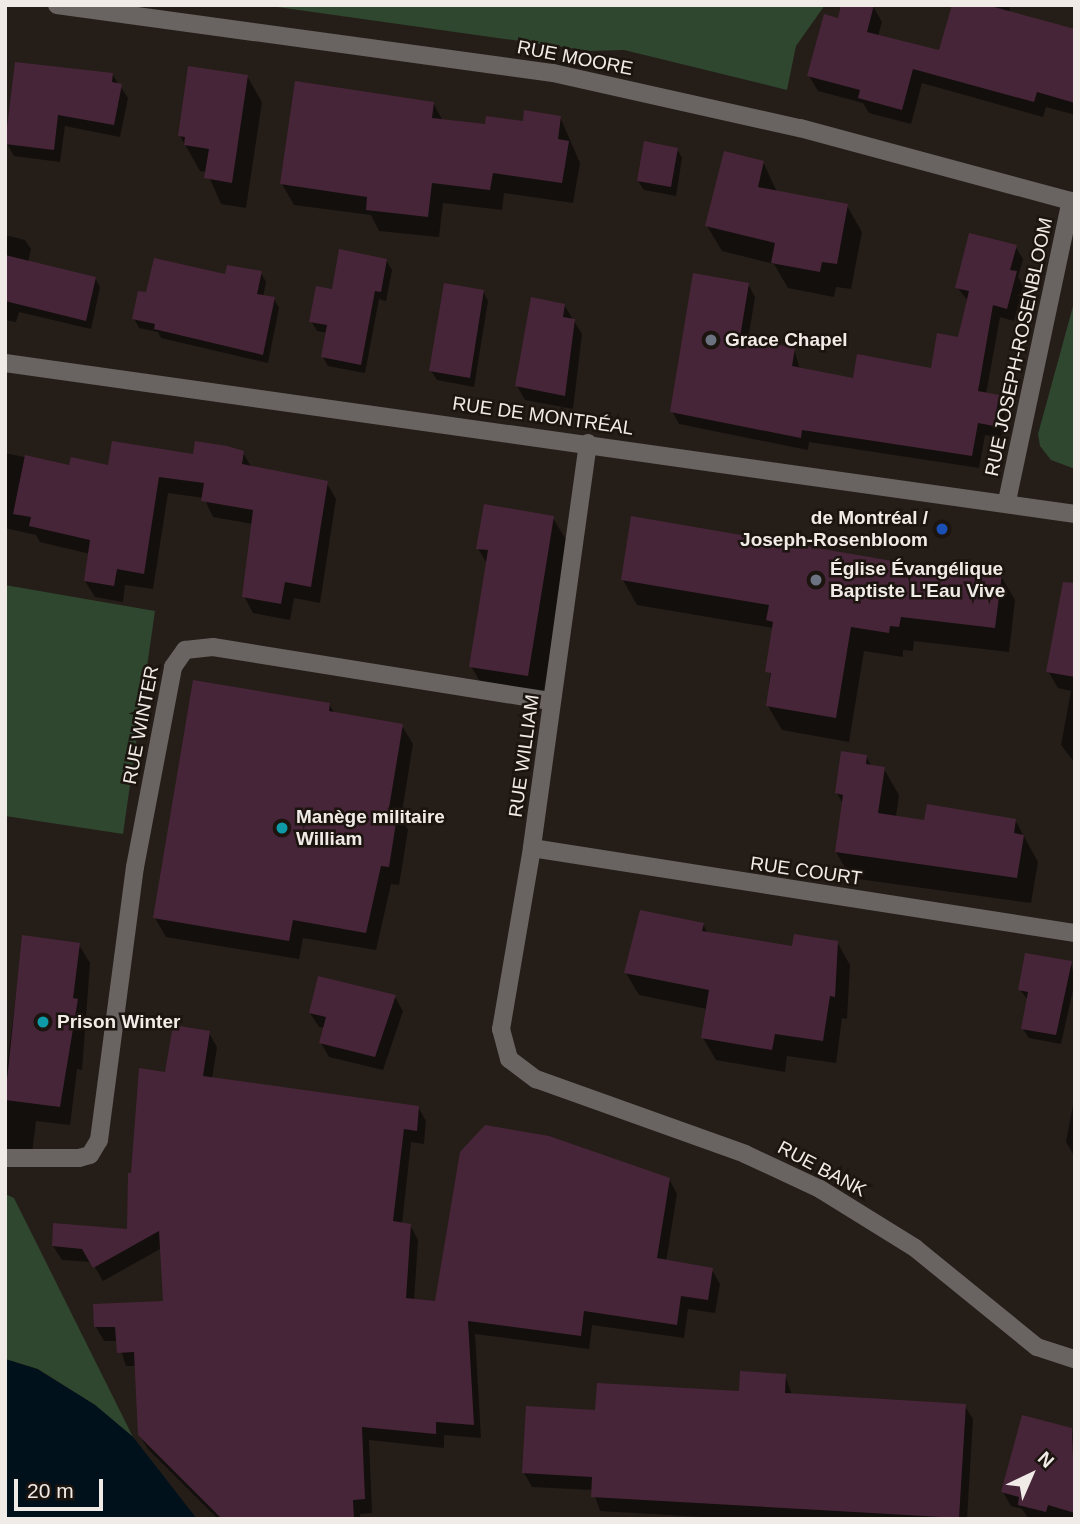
<!DOCTYPE html>
<meta charset="utf-8">
<style>
body{margin:0}
#map{position:relative;width:1080px;height:1524px;overflow:hidden;background:#251d18;font-family:Helvetica,sans-serif}
div>[style]{position:absolute}
[style*='--x']{left:calc(var(--x)*1px);top:calc(var(--y)*1px);width:calc(var(--w)*1px);rotate:calc(var(--a)*1deg)}
.green>*{inset:0;background:#2f462f}
.water>*{inset:0;background:#01111c}
.shadow>*{inset:0;background:#0007}
.building>*{inset:0;background:#472538}
.minor>*{height:18px;margin:-9px;padding:0 9px;transform-origin:9px;border-radius:9px;background:#696462}
.tertiary>*{height:18px;margin:-9px;padding:0 9px;transform-origin:9px;border-radius:9px;background:#696462}
.dots>*{width:19px;height:19px;translate:-50% -50%;box-sizing:border-box;border:4px solid #1c140f;border-radius:50%}
span{translate:-50% -50%;white-space:nowrap;text-align:center;line-height:1.15;-webkit-text-stroke:5px #1c140f;paint-order:stroke}
.street-label{font-size:19px;color:#f1ebe7}
.poi-label{font-size:19px;color:#f1ebe7;font-weight:700}
.left{translate:0 -50%;text-align:left}
.right{translate:-100% -50%;text-align:right}
.frame{position:absolute;inset:0;border:7px solid #f1ebe7;pointer-events:none}
.north{position:absolute;left:996px;top:1440px;width:70px;height:70px;-webkit-text-stroke:5px #1c140f;paint-order:stroke;rotate:44deg;font-size:19px;font-weight:700;line-height:28px;text-align:center;color:#f1ebe7}
.north::after{content:'';display:block;margin:auto;width:24px;height:32px;background:#f1ebe7;clip-path:polygon(50% 0,100% 100%,50% 72%,0 100%)}
.scale{position:absolute;left:14px;top:1479px;width:89px;height:32px;box-sizing:border-box;border:4px solid #f1ebe7;border-top:0;padding-left:9px;font-size:21px;line-height:24px;white-space:nowrap;color:#f1ebe7;-webkit-text-stroke:5px #1c140f;paint-order:stroke}
</style>
<div id="map">
<div class="green">
<i style="clip-path:polygon(263px 5px,825px 5px,796px 46px,787px 90px,624px 50px,591px 51px)"></i>
<i style="clip-path:polygon(1075px 299px,1075px 469px,1051px 460px,1040px 446px,1038px 434px)"></i>
<i style="clip-path:polygon(5px 585px,155px 611px,123px 834px,5px 816px)"></i>
<i style="clip-path:polygon(5px 1194px,14px 1198px,133px 1437px,95px 1405px,38px 1369px,5px 1359px)"></i>
</div>
<div class="water">
<i style="clip-path:polygon(5px 1359px,37px 1369px,95px 1405px,133px 1437px,197px 1519px,5px 1519px)"></i>
</div>
<div class="shadow">
<i style="clip-path:polygon(969px 5px,1010px 5px,1009px 13px,1075px 31px,1075px 115px,1046px 107px,1043px 117px,922px 83px,911px 124px,869px 113px,863px 103px,818px 91px,809px 76px,839px 20px,873px 6px,882px 22px,878px 36px,940px 53px)"></i>
<i style="clip-path:polygon(112px 74px,128px 98px,120px 137px,65px 126px,60px 162px,14px 156px,7px 144px)"></i>
<i style="clip-path:polygon(247px 76px,262px 102px,246px 208px,221px 204px,207px 172px,200px 171px,180px 136px)"></i>
<i style="clip-path:polygon(433px 103px,443px 121px,486px 126px,560px 117px,580px 163px,573px 203px,504px 193px,502px 210px,443px 203px,439px 237px,379px 231px,371px 215px,294px 205px,282px 184px)"></i>
<i style="clip-path:polygon(677px 149px,682px 158px,676px 196px,644px 190px,638px 181px)"></i>
<i style="clip-path:polygon(763px 162px,777px 192px,847px 206px,862px 232px,851px 289px,836px 287px,834px 297px,788px 288px,774px 264px,722px 251px,707px 226px)"></i>
<i style="clip-path:polygon(5px 235px,25px 240px,31px 249px,28px 262px,95px 278px,100px 287px,91px 329px,19px 312px,16px 322px,5px 320px)"></i>
<i style="clip-path:polygon(1015px 246px,1023px 259px,1018px 277px,1023px 286px,1014px 321px,1000px 317px,986px 394px,998px 397px,1006px 410px,1001px 438px,985px 435px,979px 468px,809px 442px,808px 450px,679px 424px,672px 411px,748px 284px,755px 297px,748px 340px,794px 349px,800px 369px,854px 380px,932px 370px,959px 339px,968px 301px,957px 287px)"></i>
<i style="clip-path:polygon(386px 260px,392px 270px,386px 301px,379px 299px,365px 373px,328px 366px,323px 357px,328px 333px,317px 331px,311px 321px,333px 291px)"></i>
<i style="clip-path:polygon(261px 273px,266px 282px,263px 297px,274px 299px,279px 308px,268px 363px,161px 338px,158px 332px,139px 328px,134px 318px,147px 295px)"></i>
<i style="clip-path:polygon(483px 291px,488px 301px,474px 387px,437px 380px,431px 371px)"></i>
<i style="clip-path:polygon(564px 305px,582px 334px,573px 409px,525px 400px,517px 386px)"></i>
<i style="clip-path:polygon(5px 453px,71px 467px,109px 467px,243px 453px,252px 468px,326px 482px,336px 499px,320px 603px,294px 598px,290px 620px,253px 613px,244px 596px,253px 524px,213px 517px,204px 498px,168px 493px,153px 589px,125px 585px,123px 602px,95px 597px,85px 581px,90px 554px,40px 542px,36px 535px,5px 528px)"></i>
<i style="clip-path:polygon(553px 518px,568px 543px,542px 701px,486px 692px,471px 666px,487px 564px,478px 548px)"></i>
<i style="clip-path:polygon(909px 565px,1001px 576px,1015px 600px,1009px 652px,914px 641px,913px 651px,903px 650px,903px 657px,864px 651px,849px 742px,782px 730px,768px 706px,773px 628px,637px 605px,623px 580px)"></i>
<i style="clip-path:polygon(1075px 587px,1075px 763px,1061px 745px,1071px 691px,1058px 688px,1048px 671px)"></i>
<i style="clip-path:polygon(329px 704px,335px 714px,402px 726px,413px 744px,401px 818px,408px 830px,399px 885px,391px 884px,376px 950px,303px 938px,299px 959px,166px 937px,155px 918px)"></i>
<i style="clip-path:polygon(866px 756px,872px 767px,884px 769px,899px 795px,896px 817px,925px 822px,1015px 820px,1038px 862px,1031px 903px,851px 878px,836px 852px,843px 804px,837px 793px)"></i>
<i style="clip-path:polygon(703px 924px,708px 934px,794px 948px,837px 942px,850px 965px,847px 1019px,842px 1018px,836px 1063px,787px 1056px,785px 1072px,716px 1060px,703px 1038px,707px 1009px,639px 995px,626px 973px)"></i>
<i style="clip-path:polygon(23px 937px,79px 945px,90px 963px,82px 1070px,77px 1069px,70px 1125px,36px 1121px,32px 1154px,5px 1150px,5px 1082px)"></i>
<i style="clip-path:polygon(1071px 963px,1075px 981px,1061px 1044px,1029px 1038px,1023px 1029px,1028px 1000px,1020px 990px)"></i>
<i style="clip-path:polygon(395px 997px,403px 1011px,383px 1070px,329px 1057px,321px 1043px,325px 1028px,319px 1027px,310px 1013px)"></i>
<i style="clip-path:polygon(209px 1033px,217px 1047px,212px 1079px,418px 1107px,426px 1121px,424px 1144px,411px 1142px,402px 1224px,410px 1225px,418px 1240px,414px 1300px,436px 1303px,669px 1179px,677px 1194px,666px 1262px,712px 1270px,720px 1284px,715px 1313px,688px 1309px,684px 1338px,592px 1325px,589px 1349px,475px 1334px,481px 1438px,444px 1435px,444px 1448px,369px 1440px,372px 1513px,360px 1514px,360px 1519px,218px 1519px,148px 1449px,139px 1435px,136px 1366px,126px 1366px,118px 1341px,104px 1341px,96px 1327px,165px 1303px,162px 1248px,103px 1281px,92px 1262px,62px 1260px,53px 1246px,129px 1231px,133px 1175px,167px 1073px)"></i>
<i style="clip-path:polygon(1073px 1105px,1075px 1105px,1075px 1157px,1066px 1142px)"></i>
<i style="clip-path:polygon(785px 1375px,792px 1395px,964px 1405px,973px 1419px,967px 1519px,736px 1519px,600px 1511px,593px 1490px,532px 1487px,524px 1473px,597px 1411px,741px 1392px)"></i>
<i style="clip-path:polygon(1071px 1430px,1075px 1437px,1075px 1519px,1028px 1518px,1022px 1509px,1011px 1506px,1003px 1492px)"></i>
</div>
<div class="building">
<i style="clip-path:polygon(841px 5px,874px 5px,867px 32px,939px 50px,952px 5px,987px 5px,1075px 29px,1075px 103px,1037px 92px,1034px 102px,913px 69px,902px 110px,858px 98px,860px 90px,807px 76px,824px 14px,838px 18px)"></i>
<i style="clip-path:polygon(15px 62px,113px 73px,112px 82px,122px 84px,114px 125px,58px 115px,54px 150px,5px 144px)"></i>
<i style="clip-path:polygon(188px 66px,248px 75px,232px 183px,204px 178px,209px 149px,184px 145px,185px 137px,178px 136px)"></i>
<i style="clip-path:polygon(295px 81px,434px 102px,432px 118px,485px 124px,486px 116px,523px 121px,524px 110px,561px 116px,558px 139px,569px 141px,562px 183px,493px 173px,490px 190px,432px 183px,428px 217px,366px 210px,367px 197px,280px 184px)"></i>
<i style="clip-path:polygon(644px 141px,678px 148px,671px 187px,637px 181px)"></i>
<i style="clip-path:polygon(724px 151px,764px 161px,758px 187px,848px 204px,837px 264px,822px 262px,820px 272px,771px 263px,775px 243px,705px 226px)"></i>
<i style="clip-path:polygon(969px 233px,1017px 245px,1010px 270px,1017px 271px,1007px 309px,993px 305px,978px 391px,999px 395px,994px 426px,978px 423px,972px 456px,802px 430px,801px 438px,670px 412px,693px 273px,749px 283px,740px 337px,795px 348px,792px 366px,853px 378px,857px 354px,931px 368px,937px 333px,958px 337px,969px 291px,955px 288px)"></i>
<i style="clip-path:polygon(339px 249px,387px 259px,381px 292px,375px 291px,361px 365px,321px 357px,327px 325px,309px 322px,316px 286px,332px 289px)"></i>
<i style="clip-path:polygon(5px 255px,96px 277px,86px 321px,5px 301px)"></i>
<i style="clip-path:polygon(154px 258px,225px 274px,227px 265px,262px 271px,257px 294px,275px 297px,263px 355px,154px 329px,155px 324px,132px 319px,138px 291px,146px 292px)"></i>
<i style="clip-path:polygon(444px 283px,484px 290px,470px 378px,429px 371px)"></i>
<i style="clip-path:polygon(531px 297px,565px 304px,563px 317px,575px 319px,565px 396px,515px 386px)"></i>
<i style="clip-path:polygon(112px 441px,193px 454px,195px 441px,227px 446px,244px 451px,242px 464px,328px 481px,311px 587px,285px 582px,281px 604px,242px 597px,253px 510px,201px 501px,204px 483px,159px 477px,144px 574px,117px 569px,114px 586px,84px 581px,90px 540px,29px 526px,31px 517px,13px 514px,25px 455px,69px 465px,71px 457px,108px 465px)"></i>
<i style="clip-path:polygon(484px 504px,554px 516px,528px 676px,469px 667px,488px 550px,476px 549px)"></i>
<i style="clip-path:polygon(631px 516px,910px 564px,1002px 574px,995px 628px,901px 617px,899px 627px,890px 626px,889px 633px,851px 627px,836px 718px,766px 706px,771px 673px,765px 672px,773px 622px,766px 620px,769px 605px,621px 580px)"></i>
<i style="clip-path:polygon(1063px 582px,1075px 583px,1075px 677px,1046px 672px)"></i>
<i style="clip-path:polygon(193px 680px,330px 703px,329px 711px,403px 724px,389px 808px,398px 810px,389px 867px,381px 866px,366px 933px,293px 920px,289px 941px,153px 918px)"></i>
<i style="clip-path:polygon(841px 751px,867px 755px,866px 764px,885px 767px,878px 813px,924px 820px,927px 804px,1016px 819px,1014px 833px,1024px 835px,1017px 878px,835px 852px,843px 795px,835px 793px)"></i>
<i style="clip-path:polygon(640px 910px,704px 923px,702px 931px,792px 946px,794px 934px,838px 941px,835px 997px,830px 996px,823px 1041px,775px 1034px,772px 1050px,701px 1038px,709px 990px,624px 973px)"></i>
<i style="clip-path:polygon(22px 935px,80px 943px,73px 998px,78px 999px,60px 1107px,5px 1100px)"></i>
<i style="clip-path:polygon(1025px 953px,1072px 961px,1056px 1035px,1021px 1029px,1028px 992px,1018px 990px)"></i>
<i style="clip-path:polygon(318px 976px,396px 995px,375px 1057px,319px 1043px,326px 1017px,309px 1013px)"></i>
<i style="clip-path:polygon(173px 1025px,210px 1031px,203px 1076px,419px 1106px,417px 1131px,404px 1129px,393px 1221px,411px 1224px,406px 1298px,435px 1301px,460px 1152px,485px 1125px,549px 1136px,670px 1178px,657px 1258px,713px 1268px,708px 1300px,681px 1296px,677px 1325px,584px 1311px,581px 1336px,468px 1321px,474px 1425px,436px 1422px,436px 1434px,362px 1427px,365px 1499px,353px 1500px,354px 1519px,222px 1519px,138px 1435px,134px 1352px,117px 1353px,115px 1327px,94px 1327px,93px 1304px,163px 1301px,159px 1231px,93px 1268px,82px 1249px,52px 1246px,53px 1223px,127px 1229px,128px 1173px,131px 1173px,139px 1068px,165px 1072px)"></i>
<i style="clip-path:polygon(740px 1371px,786px 1374px,785px 1393px,966px 1404px,959px 1518px,591px 1497px,592px 1477px,522px 1473px,526px 1406px,595px 1410px,597px 1383px,739px 1391px)"></i>
<i style="clip-path:polygon(1022px 1415px,1072px 1428px,1075px 1513px,1048px 1505px,1046px 1512px,1018px 1505px,1019px 1497px,1001px 1492px)"></i>
</div>
<div class="minor">
<i style="--x:588;--y:443;--w:409;--a:97.9"></i>
<i style="--x:532;--y:848;--w:184;--a:99.7"></i>
<i style="--x:501;--y:1029;--w:31;--a:75"></i>
<i style="--x:509;--y:1059;--w:34;--a:37"></i>
<i style="--x:536;--y:1079;--w:222;--a:19.7"></i>
<i style="--x:745;--y:1154;--w:83;--a:25"></i>
<i style="--x:820;--y:1189;--w:112;--a:31.8"></i>
<i style="--x:915;--y:1248;--w:157;--a:39.1"></i>
<i style="--x:1037;--y:1347;--w:40;--a:18"></i>
<i style="--x:1007;--y:501;--w:307;--a:-78"></i>
<i style="--x:532;--y:848;--w:550;--a:8.9"></i>
<i style="--x:5;--y:1158;--w:74;--a:0"></i>
<i style="--x:79;--y:1158;--w:11;--a:-15"></i>
<i style="--x:90;--y:1155;--w:17;--a:-59"></i>
<i style="--x:99;--y:1140;--w:275;--a:-82.5"></i>
<i style="--x:135;--y:867;--w:204;--a:-79.2"></i>
<i style="--x:173;--y:667;--w:21;--a:-55"></i>
<i style="--x:185;--y:650;--w:28;--a:-6"></i>
<i style="--x:213;--y:647;--w:343;--a:9.1"></i>
</div>
<div class="tertiary">
<i style="--x:57;--y:5;--w:501;--a:7.81"></i>
<i style="--x:553;--y:73;--w:253;--a:12.6"></i>
<i style="--x:800;--y:128;--w:285;--a:15.1"></i>
<i style="--x:5;--y:363;--w:1081;--a:8.03"></i>
</div>
<div class="dots">
<i style="left:711px;top:340px;background:#6b7280"></i>
<i style="left:942px;top:529px;background:#1a4fb4"></i>
<i style="left:816px;top:580px;background:#6b7280"></i>
<i style="left:282px;top:828px;background:#0f9aa8"></i>
<i style="left:43px;top:1022px;background:#0f9aa8"></i>
</div>
<div class="street-label">
<span style="left:575px;top:58px;rotate:11deg">RUE MOORE</span>
<span style="left:1019px;top:347px;rotate:-78deg">RUE JOSEPH-ROSENBLOOM</span>
<span style="left:543px;top:416px;rotate:8deg">RUE DE MONTRÉAL</span>
<span style="left:141px;top:725px;rotate:-79deg">RUE WINTER</span>
<span style="left:524px;top:756px;rotate:-82deg">RUE WILLIAM</span>
<span style="left:806px;top:871px;rotate:8deg">RUE COURT</span>
<span style="left:822px;top:1169px;rotate:28deg">RUE BANK</span>
</div>
<div class="poi-label">
<span class="left" style="left:725px;top:340px">Grace Chapel</span>
<span class="right" style="left:928px;top:529px">de Montréal /<br>Joseph-Rosenbloom</span>
<span class="left" style="left:830px;top:580px">Église Évangélique<br>Baptiste L'Eau Vive</span>
<span class="left" style="left:296px;top:828px">Manège militaire<br>William</span>
<span class="left" style="left:57px;top:1022px">Prison Winter</span>
</div>
<div class="frame"></div>
<div class="north">N</div>
<div class="scale">20 m</div>
</div>
